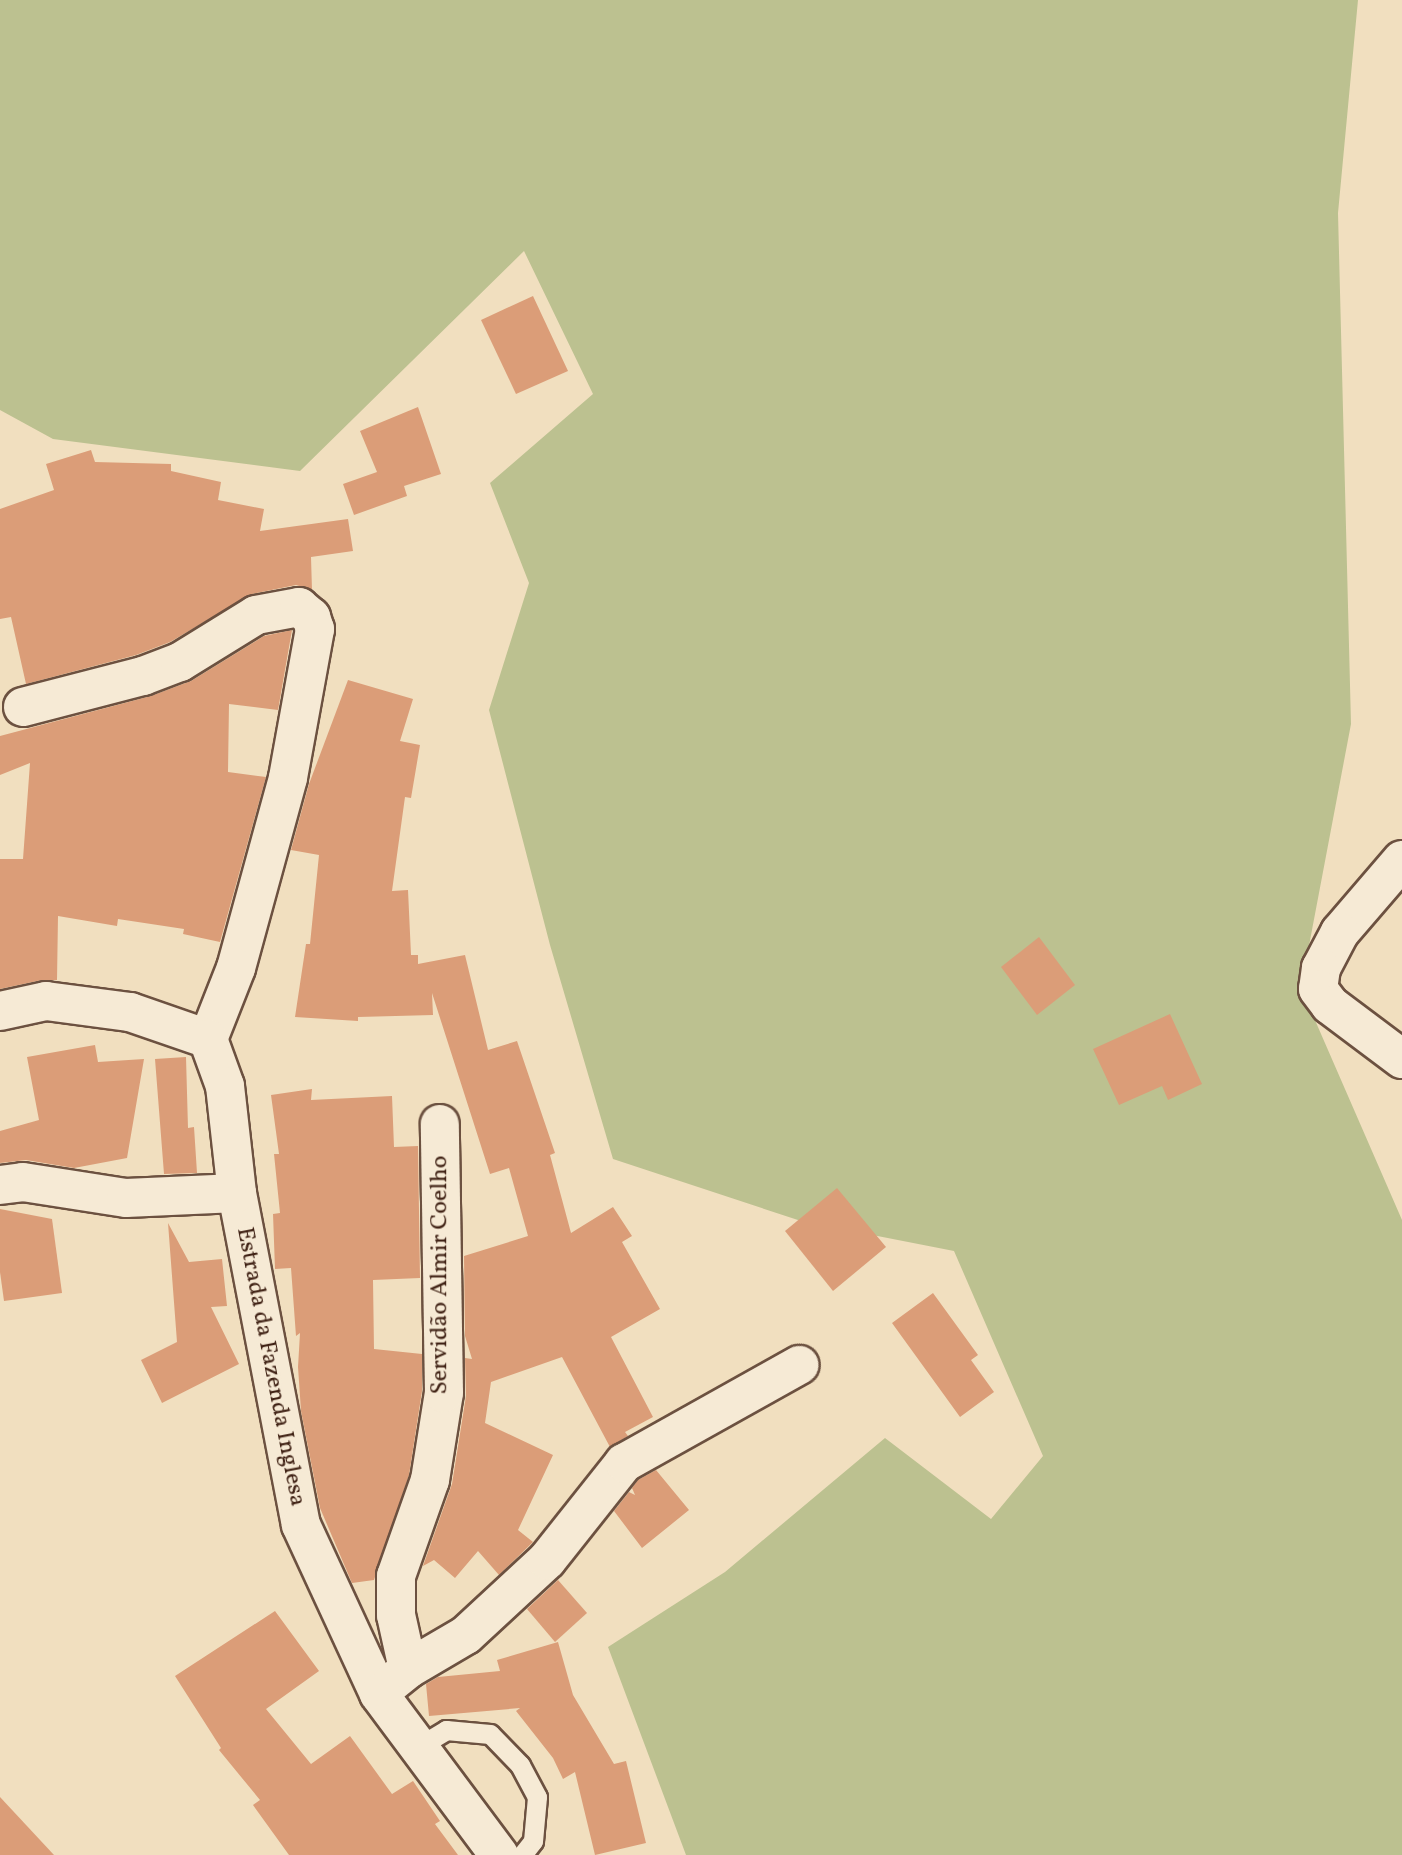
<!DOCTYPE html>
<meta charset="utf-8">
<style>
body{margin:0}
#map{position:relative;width:1402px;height:1855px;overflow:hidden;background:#f1dfbf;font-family:Vollkorn,serif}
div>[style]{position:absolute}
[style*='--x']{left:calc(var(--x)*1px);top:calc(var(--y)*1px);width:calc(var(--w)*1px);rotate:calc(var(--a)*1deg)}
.green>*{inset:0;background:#bcc190}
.building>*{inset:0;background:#db9d78}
.roads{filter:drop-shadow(2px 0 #6c5140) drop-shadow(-2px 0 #6c5140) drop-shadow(0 2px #6c5140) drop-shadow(0 -2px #6c5140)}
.lane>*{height:19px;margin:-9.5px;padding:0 9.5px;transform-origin:9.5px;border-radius:9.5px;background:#f6ead5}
.street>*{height:38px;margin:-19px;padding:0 19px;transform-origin:19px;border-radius:19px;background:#f6ead5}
span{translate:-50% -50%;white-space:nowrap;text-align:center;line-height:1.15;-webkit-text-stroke:5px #f6ead5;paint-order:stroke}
.street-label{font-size:24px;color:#402215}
</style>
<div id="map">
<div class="green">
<i style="clip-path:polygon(0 0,1358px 0,1338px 213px,1351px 724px,1301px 988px,1402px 1220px,1402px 1855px,686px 1855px,608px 1647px,725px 1572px,885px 1438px,991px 1519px,1043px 1456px,954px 1251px,801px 1221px,613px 1159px,550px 945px,489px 710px,529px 583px,490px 483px,593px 394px,524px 251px,300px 471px,53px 439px,0 410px)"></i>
</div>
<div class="building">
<i style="clip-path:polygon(533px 296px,568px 371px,516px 394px,481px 320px)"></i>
<i style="clip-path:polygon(418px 407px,441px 474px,404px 486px,407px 496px,354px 515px,343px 484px,377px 472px,360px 431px)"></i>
<i style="clip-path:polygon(91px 450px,95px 462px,171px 464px,171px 471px,221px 482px,218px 500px,264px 509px,260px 531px,348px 519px,353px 551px,311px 557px,312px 590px,296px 585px,252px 594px,170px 642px,136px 655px,26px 684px,11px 617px,0 619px,0 509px,54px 490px,46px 464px)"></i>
<i style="clip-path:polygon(292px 630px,278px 710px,229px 704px,228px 772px,266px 777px,220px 942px,183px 934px,184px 929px,118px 919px,117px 926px,58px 916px,57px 980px,42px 980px,0 989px,0 859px,23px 859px,30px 763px,0 775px,0 736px,151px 696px,191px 681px,264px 636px)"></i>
<i style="clip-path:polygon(348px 680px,413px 699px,400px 741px,420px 745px,411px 798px,405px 797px,392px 891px,408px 890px,411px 955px,418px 955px,418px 964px,465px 955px,488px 1050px,517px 1041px,555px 1153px,550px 1155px,571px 1233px,613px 1207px,632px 1236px,622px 1242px,660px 1309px,611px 1337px,653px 1417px,625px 1432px,628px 1436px,610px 1447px,562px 1357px,491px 1382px,485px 1423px,553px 1455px,518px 1530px,533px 1542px,499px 1575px,478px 1551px,455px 1578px,434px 1560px,423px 1566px,452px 1484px,466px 1396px,465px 1358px,472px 1359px,465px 1336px,464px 1256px,528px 1236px,509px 1168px,490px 1174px,432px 993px,433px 1015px,358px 1017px,358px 1021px,295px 1017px,306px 944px,310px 944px,319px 855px,291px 850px,309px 784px)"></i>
<i style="clip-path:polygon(1039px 937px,1075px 985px,1037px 1015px,1001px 967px)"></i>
<i style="clip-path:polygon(1170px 1014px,1202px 1084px,1168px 1100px,1162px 1086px,1119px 1105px,1093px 1049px)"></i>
<i style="clip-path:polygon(95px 1045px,98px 1062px,144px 1059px,127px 1158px,74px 1168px,26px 1160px,0 1163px,0 1131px,39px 1120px,27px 1057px)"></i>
<i style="clip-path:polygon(186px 1057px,188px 1128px,194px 1127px,197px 1173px,164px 1174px,155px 1059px)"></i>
<i style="clip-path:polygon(312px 1089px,311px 1100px,392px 1096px,394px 1147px,418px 1146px,420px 1278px,373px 1280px,374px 1349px,422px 1354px,422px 1391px,409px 1475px,374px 1580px,352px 1583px,320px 1508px,301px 1411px,298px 1367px,300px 1333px,296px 1336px,291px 1268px,275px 1269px,273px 1214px,280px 1213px,274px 1154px,279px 1154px,271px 1095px)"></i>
<i style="clip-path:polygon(837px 1188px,886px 1247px,833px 1291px,785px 1231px)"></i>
<i style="clip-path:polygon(0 1209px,52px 1219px,62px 1293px,4px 1301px,0 1272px)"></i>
<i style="clip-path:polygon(168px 1223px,189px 1262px,222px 1259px,227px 1306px,211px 1307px,239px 1364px,162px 1403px,141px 1360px,177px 1342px)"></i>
<i style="clip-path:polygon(933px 1293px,978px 1355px,971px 1360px,994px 1392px,960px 1417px,892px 1323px)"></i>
<i style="clip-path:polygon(656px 1470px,689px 1510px,642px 1548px,614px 1511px,629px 1492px,635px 1495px,632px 1488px,638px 1480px)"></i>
<i style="clip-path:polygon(558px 1580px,587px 1613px,555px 1642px,527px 1609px)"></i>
<i style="clip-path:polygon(275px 1611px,319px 1671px,266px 1709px,311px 1764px,350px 1736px,392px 1794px,413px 1781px,440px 1821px,435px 1824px,458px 1855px,289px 1855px,253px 1805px,260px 1800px,219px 1750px,221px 1748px,175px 1676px)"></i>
<i style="clip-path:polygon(558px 1642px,573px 1695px,614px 1764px,626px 1761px,646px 1843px,595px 1855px,575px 1772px,563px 1779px,553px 1758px,516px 1711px,520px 1708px,429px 1716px,426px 1684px,438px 1677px,500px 1671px,497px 1660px)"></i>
<i style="clip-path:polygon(0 1797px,54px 1855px,0 1855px)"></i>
</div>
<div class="roads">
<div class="lane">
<i style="--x:418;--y:1747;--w:33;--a:-31"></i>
<i style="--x:446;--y:1730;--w:44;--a:5.2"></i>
<i style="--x:490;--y:1734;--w:43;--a:45.9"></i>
<i style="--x:520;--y:1765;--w:36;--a:62"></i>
<i style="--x:537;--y:1797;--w:44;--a:95.2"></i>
<i style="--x:533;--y:1841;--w:18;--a:128"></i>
</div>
<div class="street">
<i style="--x:23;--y:707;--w:124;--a:-14.5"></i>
<i style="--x:143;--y:676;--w:40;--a:-21"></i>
<i style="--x:180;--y:662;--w:89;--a:-31.7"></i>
<i style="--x:256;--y:615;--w:44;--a:-10.5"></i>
<i style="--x:299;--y:607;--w:16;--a:40"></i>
<i style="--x:311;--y:617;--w:13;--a:72"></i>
<i style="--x:315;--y:629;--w:151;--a:100.3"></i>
<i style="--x:288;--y:778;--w:197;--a:105.3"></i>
<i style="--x:236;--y:968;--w:76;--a:111.5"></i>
<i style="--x:1402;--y:860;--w:95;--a:130.7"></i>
<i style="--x:1340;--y:932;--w:41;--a:117.8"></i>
<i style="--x:1321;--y:968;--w:21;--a:98"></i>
<i style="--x:1318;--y:989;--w:20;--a:53"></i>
<i style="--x:1330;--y:1005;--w:90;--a:36.9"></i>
<i style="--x:0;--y:1011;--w:47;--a:-12.3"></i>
<i style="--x:46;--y:1001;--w:85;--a:7.5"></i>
<i style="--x:130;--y:1012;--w:83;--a:19.1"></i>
<i style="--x:208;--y:1039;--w:50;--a:70.1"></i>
<i style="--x:225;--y:1086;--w:108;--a:83.6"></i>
<i style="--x:237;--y:1193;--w:338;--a:79.1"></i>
<i style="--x:301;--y:1525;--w:186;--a:65.2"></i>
<i style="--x:379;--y:1694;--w:201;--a:53.3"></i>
<i style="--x:0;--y:1185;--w:23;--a:-7"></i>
<i style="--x:23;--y:1182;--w:104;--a:8.8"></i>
<i style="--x:126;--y:1198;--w:111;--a:-2.6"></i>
<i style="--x:408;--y:1669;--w:55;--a:-102.5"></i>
<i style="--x:396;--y:1615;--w:39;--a:-90"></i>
<i style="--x:396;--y:1576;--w:102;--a:-70.5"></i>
<i style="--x:430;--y:1480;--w:88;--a:-80.9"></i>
<i style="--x:444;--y:1393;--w:269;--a:-90.9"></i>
<i style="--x:391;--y:1683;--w:22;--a:-39"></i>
<i style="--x:408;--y:1669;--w:67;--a:-30.4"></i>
<i style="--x:466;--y:1635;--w:110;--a:-42.8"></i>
<i style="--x:547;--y:1560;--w:124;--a:-51.6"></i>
<i style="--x:624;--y:1463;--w:201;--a:-29.2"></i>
</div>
</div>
<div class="street-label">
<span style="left:441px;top:1275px;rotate:-90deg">Servidão Almir Coelho</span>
<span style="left:270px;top:1367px;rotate:79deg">Estrada da Fazenda Inglesa</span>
</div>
</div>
